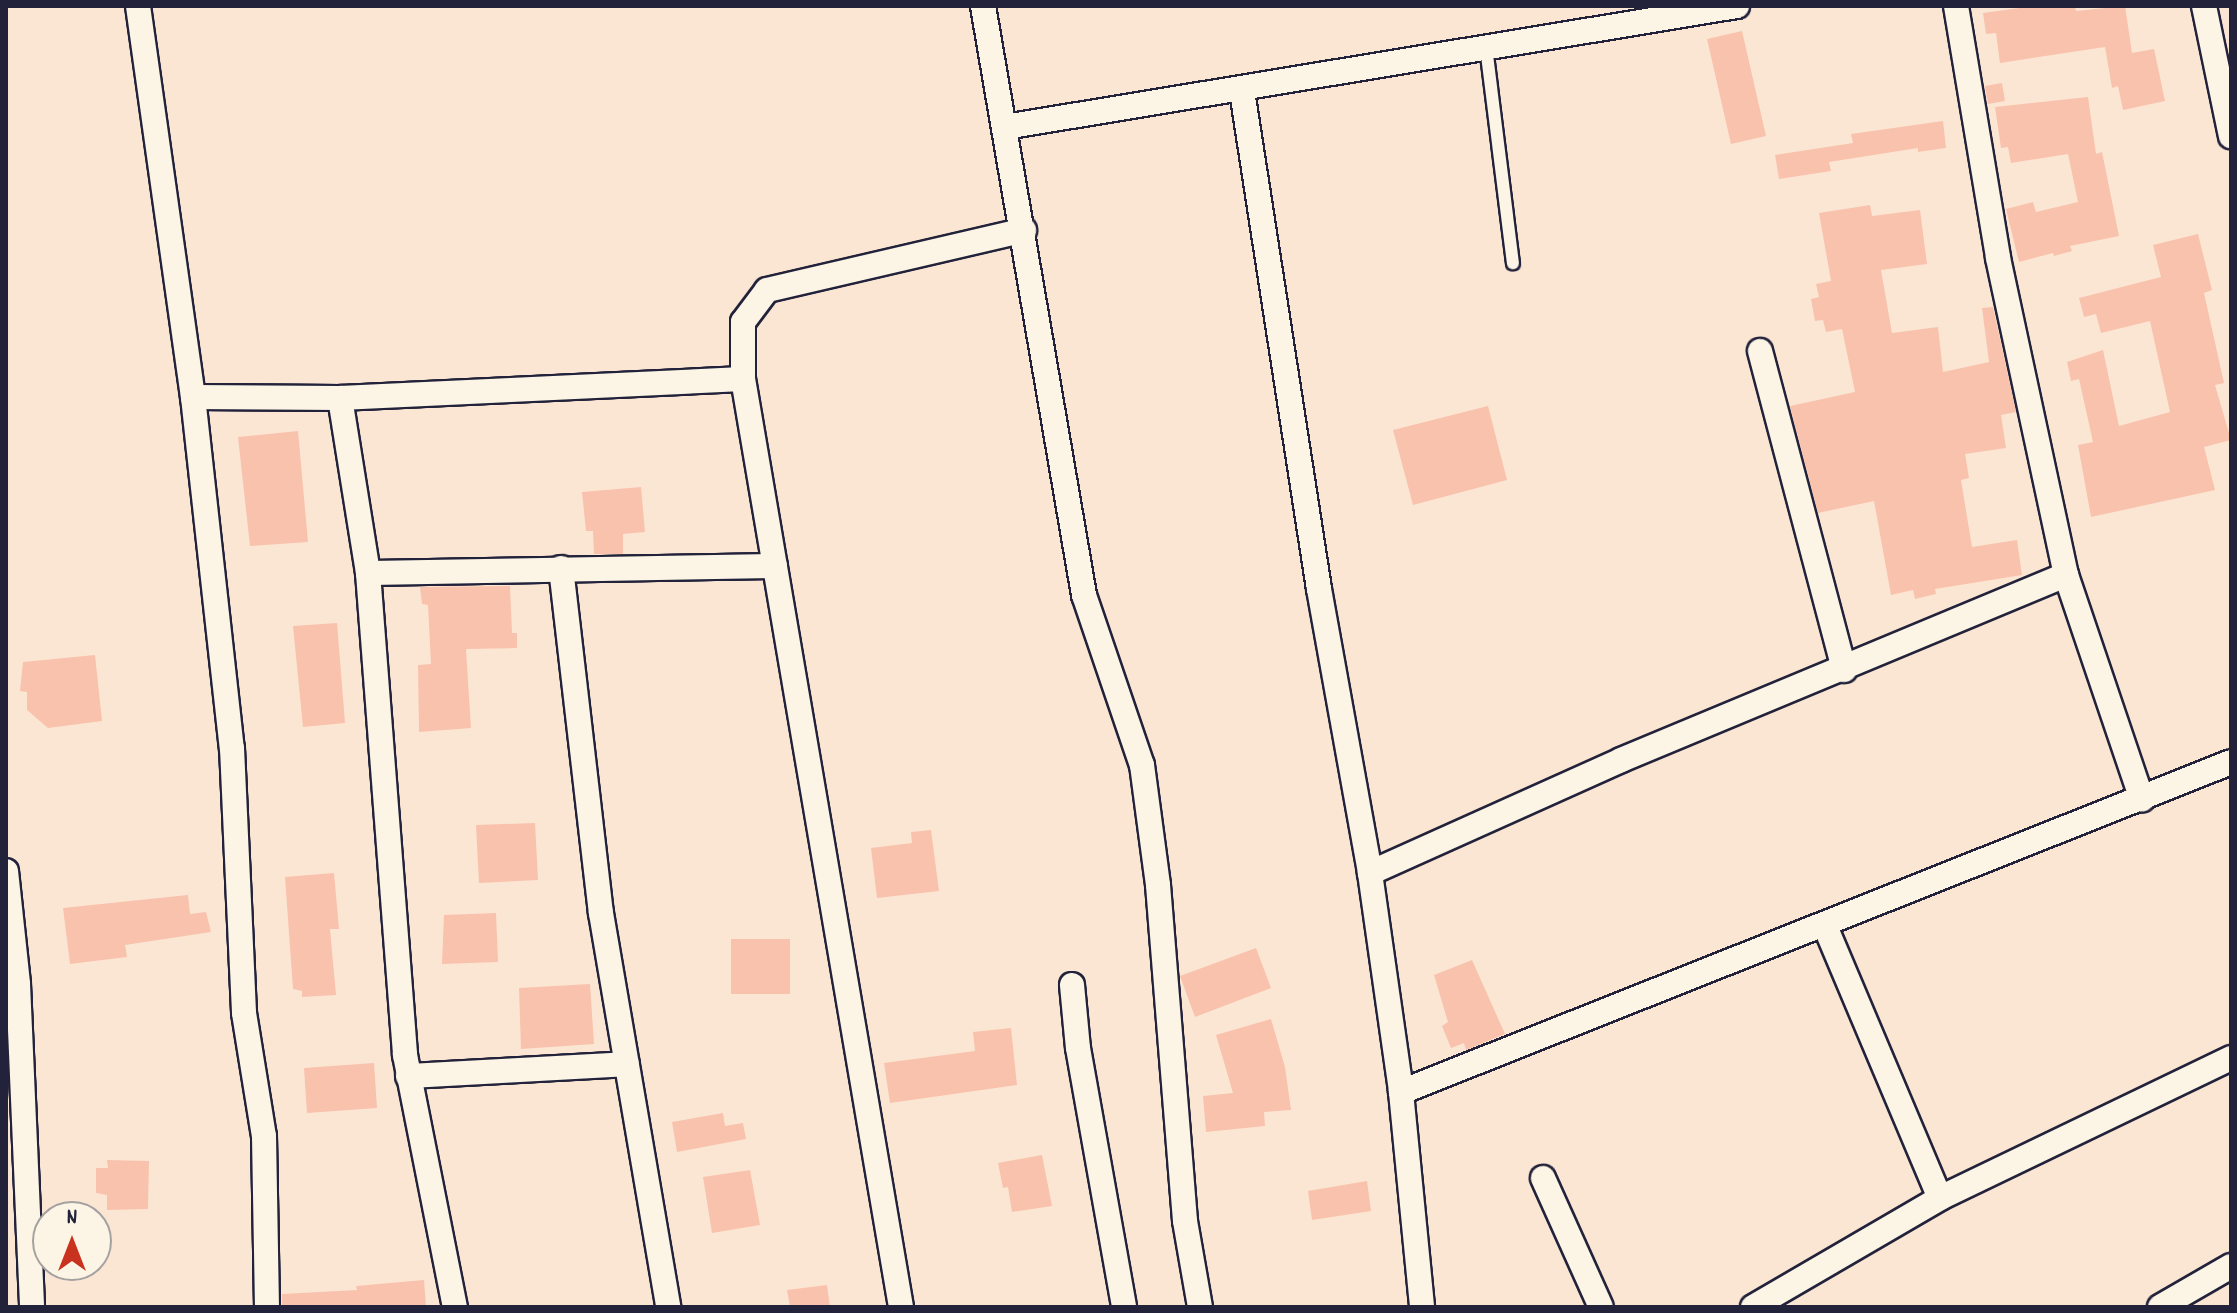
<!DOCTYPE html>
<style>
body{margin:0}
#map{position:relative;width:2237px;height:1313px;overflow:hidden;background:#fbe6d4;font-family:Dekko,sans-serif}
div>[style]{position:absolute}
[style*='--x']{left:calc(var(--x)*1px);top:calc(var(--y)*1px);width:calc(var(--w)*1px);rotate:calc(var(--a)*1deg)}
.building>*{inset:0;background:#f9c2ad}
.roads{filter:drop-shadow(2px 0 #22223b) drop-shadow(-2px 0 #22223b) drop-shadow(0 2px #22223b) drop-shadow(0 -2px #22223b)}
.lane>*{height:12px;margin:-6px;padding:0 6px;transform-origin:6px;border-radius:6px;background:#fcf5e5}
.street>*{height:24px;margin:-12px;padding:0 12px;transform-origin:12px;border-radius:12px;background:#fcf5e5}
span{translate:-50% -50%;white-space:nowrap;text-align:center;line-height:1.15;-webkit-text-stroke:6px #fcf5e5;paint-order:stroke}
.frame{position:absolute;inset:0;border:8px solid #22223b;pointer-events:none}
.north{position:absolute;left:32px;top:1201px;width:80px;height:80px;box-sizing:border-box;background:#fcf5e5;border:2px solid #a5a1a1;border-radius:50%;rotate:0deg;font-size:22px;font-weight:700;line-height:32px;text-align:center;color:#22223b}
.north::after{content:'';display:block;margin:auto;width:28px;height:36px;background:#c8321e;clip-path:polygon(50% 0,100% 100%,50% 72%,0 100%)}
</style>
<div id="map">
<div class="building">
<i style="clip-path:polygon(2034px 6px,2075px 6px,2076px 11px,2125px 6px,2132px 53px,2154px 49px,2165px 101px,2123px 110px,2118px 86px,2112px 88px,2105px 47px,2000px 63px,1996px 33px,1986px 34px,1983px 13px)"></i>
<i style="clip-path:polygon(1742px 31px,1766px 136px,1731px 144px,1707px 39px)"></i>
<i style="clip-path:polygon(2002px 83px,2005px 101px,1988px 104px,1985px 86px)"></i>
<i style="clip-path:polygon(2088px 97px,2096px 154px,2102px 152px,2119px 236px,2070px 246px,2072px 251px,2054px 256px,2053px 253px,2019px 262px,2006px 209px,2033px 202px,2036px 212px,2078px 202px,2068px 154px,2011px 163px,2008px 147px,2001px 148px,1995px 107px)"></i>
<i style="clip-path:polygon(1943px 121px,1946px 148px,1918px 152px,1918px 148px,1829px 162px,1831px 171px,1779px 179px,1775px 155px,1853px 143px,1851px 134px)"></i>
<i style="clip-path:polygon(1870px 205px,1872px 216px,1920px 210px,1927px 264px,1881px 270px,1892px 333px,1938px 327px,1943px 372px,1989px 362px,1982px 308px,1993px 307px,2016px 412px,2001px 415px,2006px 448px,1965px 454px,1969px 478px,1961px 480px,1972px 547px,2017px 540px,2022px 575px,1935px 589px,1936px 594px,1915px 599px,1913px 590px,1891px 595px,1874px 501px,1818px 513px,1790px 406px,1855px 392px,1842px 329px,1826px 332px,1823px 320px,1815px 321px,1811px 299px,1819px 297px,1816px 284px,1831px 281px,1819px 213px)"></i>
<i style="clip-path:polygon(2198px 234px,2212px 290px,2204px 293px,2224px 383px,2215px 385px,2231px 440px,2204px 447px,2215px 490px,2091px 517px,2078px 445px,2093px 442px,2079px 379px,2071px 381px,2067px 362px,2103px 350px,2119px 426px,2170px 412px,2150px 321px,2101px 333px,2096px 314px,2084px 317px,2079px 298px,2161px 277px,2153px 245px)"></i>
<i style="clip-path:polygon(1488px 406px,1507px 480px,1413px 505px,1393px 430px)"></i>
<i style="clip-path:polygon(298px 431px,308px 542px,250px 546px,238px 437px)"></i>
<i style="clip-path:polygon(641px 487px,645px 532px,623px 534px,623px 554px,594px 554px,593px 531px,586px 531px,582px 492px)"></i>
<i style="clip-path:polygon(510px 586px,512px 633px,517px 633px,517px 648px,466px 649px,471px 728px,419px 732px,418px 665px,431px 664px,428px 605px,422px 604px,420px 587px)"></i>
<i style="clip-path:polygon(337px 623px,345px 723px,303px 727px,293px 626px)"></i>
<i style="clip-path:polygon(95px 655px,102px 721px,48px 728px,27px 710px,27px 692px,20px 691px,23px 662px)"></i>
<i style="clip-path:polygon(535px 823px,538px 880px,479px 883px,476px 825px)"></i>
<i style="clip-path:polygon(931px 830px,939px 891px,877px 898px,871px 848px,912px 843px,911px 832px)"></i>
<i style="clip-path:polygon(334px 873px,339px 929px,330px 929px,336px 995px,302px 997px,302px 991px,293px 989px,285px 877px)"></i>
<i style="clip-path:polygon(188px 895px,190px 914px,206px 912px,211px 932px,125px 945px,127px 957px,70px 964px,63px 908px)"></i>
<i style="clip-path:polygon(496px 913px,498px 962px,442px 964px,444px 915px)"></i>
<i style="clip-path:polygon(731px 939px,790px 939px,790px 994px,731px 994px)"></i>
<i style="clip-path:polygon(1256px 948px,1271px 988px,1195px 1017px,1180px 976px)"></i>
<i style="clip-path:polygon(1472px 960px,1505px 1034px,1466px 1050px,1464px 1043px,1451px 1048px,1442px 1026px,1448px 1022px,1434px 975px)"></i>
<i style="clip-path:polygon(590px 984px,594px 1044px,521px 1049px,519px 988px)"></i>
<i style="clip-path:polygon(1271px 1019px,1285px 1067px,1291px 1110px,1264px 1112px,1265px 1126px,1206px 1132px,1203px 1096px,1233px 1093px,1216px 1035px)"></i>
<i style="clip-path:polygon(1011px 1028px,1017px 1085px,890px 1103px,884px 1063px,975px 1051px,973px 1032px)"></i>
<i style="clip-path:polygon(374px 1063px,377px 1108px,307px 1113px,304px 1068px)"></i>
<i style="clip-path:polygon(723px 1113px,725px 1126px,743px 1123px,746px 1139px,677px 1152px,672px 1122px)"></i>
<i style="clip-path:polygon(1042px 1155px,1052px 1206px,1012px 1212px,1008px 1187px,1003px 1188px,998px 1163px)"></i>
<i style="clip-path:polygon(107px 1160px,149px 1161px,148px 1209px,107px 1210px,107px 1195px,96px 1193px,96px 1168px,108px 1168px)"></i>
<i style="clip-path:polygon(750px 1170px,760px 1225px,712px 1233px,703px 1177px)"></i>
<i style="clip-path:polygon(1367px 1181px,1371px 1211px,1312px 1220px,1308px 1191px)"></i>
<i style="clip-path:polygon(424px 1280px,426px 1307px,282px 1307px,282px 1294px,357px 1290px,356px 1286px)"></i>
<i style="clip-path:polygon(827px 1285px,830px 1307px,790px 1307px,787px 1290px)"></i>
</div>
<div class="roads">
<div class="lane">
<i style="--x:1486;--y:47;--w:218;--a:82.9"></i>
</div>
<div class="street">
<i style="--x:138;--y:6;--w:395;--a:82"></i>
<i style="--x:193;--y:397;--w:353;--a:83.7"></i>
<i style="--x:232;--y:748;--w:265;--a:87.4"></i>
<i style="--x:244;--y:1013;--w:125;--a:80.8"></i>
<i style="--x:264;--y:1136;--w:171;--a:89"></i>
<i style="--x:983;--y:6;--w:598;--a:80.27"></i>
<i style="--x:1084;--y:595;--w:180;--a:71.2"></i>
<i style="--x:1142;--y:765;--w:121;--a:82.4"></i>
<i style="--x:1158;--y:885;--w:337;--a:85.4"></i>
<i style="--x:1185;--y:1221;--w:87;--a:80.1"></i>
<i style="--x:1956;--y:6;--w:255;--a:80.5"></i>
<i style="--x:1998;--y:258;--w:324;--a:77.9"></i>
<i style="--x:2066;--y:575;--w:237;--a:71.3"></i>
<i style="--x:2204;--y:6;--w:133;--a:78.3"></i>
<i style="--x:1242;--y:91;--w:504;--a:81.21"></i>
<i style="--x:1319;--y:589;--w:289;--a:79.8"></i>
<i style="--x:1370;--y:873;--w:221;--a:81.9"></i>
<i style="--x:1401;--y:1092;--w:216;--a:84.4"></i>
<i style="--x:1005;--y:127;--w:742;--a:-9.39"></i>
<i style="--x:1760;--y:351;--w:330;--a:75.2"></i>
<i style="--x:193;--y:397;--w:147;--a:0.4"></i>
<i style="--x:340;--y:398;--w:403;--a:-2.7"></i>
<i style="--x:340;--y:398;--w:177;--a:80.9"></i>
<i style="--x:368;--y:573;--w:483;--a:85.6"></i>
<i style="--x:405;--y:1055;--w:257;--a:78.8"></i>
<i style="--x:561;--y:568;--w:347;--a:83.4"></i>
<i style="--x:601;--y:913;--w:400;--a:80.3"></i>
<i style="--x:368;--y:573;--w:407;--a:-1"></i>
<i style="--x:6;--y:871;--w:114;--a:83.9"></i>
<i style="--x:18;--y:984;--w:323;--a:87.5"></i>
<i style="--x:1370;--y:873;--w:275;--a:-24.2"></i>
<i style="--x:1621;--y:760;--w:482;--a:-22.6"></i>
<i style="--x:1825;--y:926;--w:295;--a:67.1"></i>
<i style="--x:1072;--y:985;--w:63;--a:84.6"></i>
<i style="--x:1078;--y:1048;--w:263;--a:79.9"></i>
<i style="--x:408;--y:1076;--w:219;--a:-3.1"></i>
<i style="--x:1401;--y:1092;--w:893;--a:-21.68"></i>
<i style="--x:1543;--y:1178;--w:141;--a:65.8"></i>
<i style="--x:901;--y:1307;--w:941;--a:-99.66"></i>
<i style="--x:743;--y:379;--w:57;--a:-90"></i>
<i style="--x:743;--y:322;--w:40;--a:-53"></i>
<i style="--x:767;--y:290;--w:264;--a:-13.1"></i>
<i style="--x:1753;--y:1307;--w:216;--a:-30.2"></i>
<i style="--x:1940;--y:1198;--w:323;--a:-25.7"></i>
<i style="--x:2160;--y:1307;--w:82;--a:-30"></i>
</div>
</div>
<div class="frame"></div>
<div class="north">N</div>
</div>
